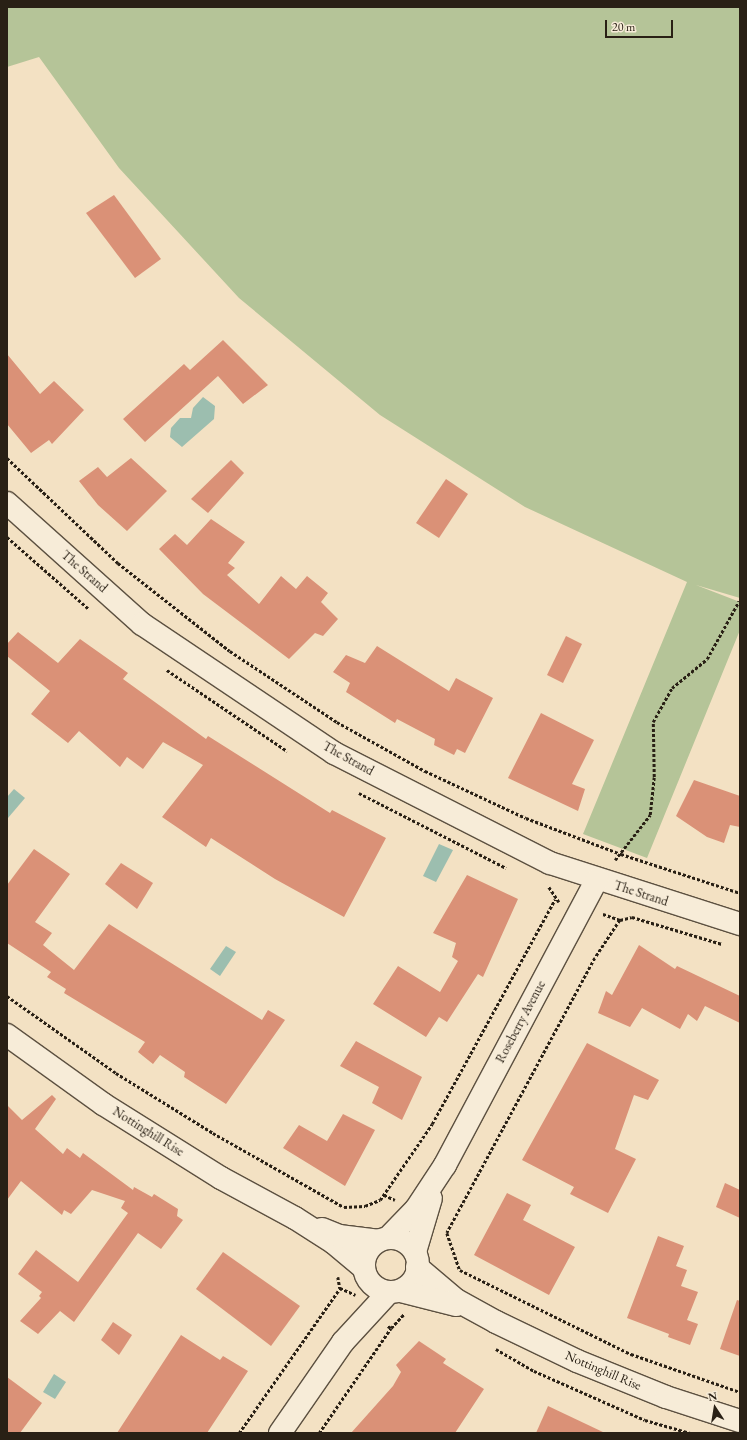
<!DOCTYPE html>
<style>
body{margin:0}
#map{position:relative;width:747px;height:1440px;overflow:hidden;background:#f3e1c3;font-family:"EB Garamond",serif}
div>[style]{position:absolute}
[style*='--x']{left:calc(var(--x)*1px);top:calc(var(--y)*1px);width:calc(var(--w)*1px);rotate:calc(var(--a)*1deg)}
.green>*{inset:0;background:#b5c498}
.water>*{inset:0;background:#9cbeaf}
.building>*{inset:0;background:#da9177}
.path>*{height:2.5px;margin-top:-1.25px;transform-origin:0;background:repeating-linear-gradient(90deg,#292015 0 3px,transparent 0 5px)}
.roads{filter:drop-shadow(1px 0 #5c5040) drop-shadow(-1px 0 #5c5040) drop-shadow(0 1px #5c5040) drop-shadow(0 -1px #5c5040)}
.minor>*{height:22px;margin:-11px;padding:0 11px;transform-origin:11px;border-radius:11px;background:#f7ecd8}
.minor>.ring{margin:-11px;padding:0;box-sizing:content-box;background:none;border:22px solid #f7ecd8;border-radius:50%}
span{translate:-50% -50%;white-space:nowrap;text-align:center;line-height:1.15;-webkit-text-stroke:3.5px #f7ecd8;paint-order:stroke}
.street-label{font-size:13px;color:#292015}
.frame{position:absolute;inset:0;border:8px solid #292015;pointer-events:none}
.north{position:absolute;left:695px;top:1388px;width:40px;height:40px;-webkit-text-stroke:3px #f7ecd8;paint-order:stroke;rotate:348deg;font-size:11px;font-weight:700;line-height:16px;text-align:center;color:#292015}
.north::after{content:'';display:block;margin:auto;width:14px;height:18px;background:#292015;clip-path:polygon(50% 0,100% 100%,50% 72%,0 100%)}
.scale{position:absolute;left:605px;top:20px;width:68px;height:18px;box-sizing:border-box;border:2px solid #292015;border-top:0;padding-left:5px;font-size:12px;line-height:14px;white-space:nowrap;color:#292015;-webkit-text-stroke:3px #f7ecd8;paint-order:stroke}
</style>
<div id="map">
<div class="green">
<i style="clip-path:polygon(7px 7px,740px 7px,740px 598px,696px 585px,740px 602px,740px 630px,647px 858px,583px 834px,687px 582px,525px 507px,380px 415px,239px 298px,119px 168px,39px 57px,7px 67px)"></i>
</div>
<div class="water">
<i style="clip-path:polygon(203px 397px,215px 406px,214px 419px,182px 447px,170px 437px,171px 428px,180px 418px,191px 418px,193px 408px)"></i>
<i style="clip-path:polygon(14px 789px,25px 798px,8px 818px,7px 797px)"></i>
<i style="clip-path:polygon(439px 844px,453px 850px,436px 882px,423px 876px)"></i>
<i style="clip-path:polygon(226px 946px,236px 952px,220px 976px,210px 969px)"></i>
<i style="clip-path:polygon(54px 1374px,66px 1382px,55px 1399px,43px 1392px)"></i>
</div>
<div class="building">
<i style="clip-path:polygon(114px 195px,161px 259px,135px 278px,86px 213px)"></i>
<i style="clip-path:polygon(223px 340px,268px 385px,243px 404px,218px 376px,145px 442px,123px 419px,184px 364px,190px 370px)"></i>
<i style="clip-path:polygon(7px 354px,40px 394px,54px 381px,84px 410px,52px 444px,49px 440px,31px 453px,7px 424px)"></i>
<i style="clip-path:polygon(131px 458px,167px 491px,127px 531px,98px 505px,79px 481px,98px 467px,107px 477px)"></i>
<i style="clip-path:polygon(231px 460px,244px 473px,208px 513px,191px 499px)"></i>
<i style="clip-path:polygon(446px 479px,468px 494px,439px 538px,416px 523px)"></i>
<i style="clip-path:polygon(211px 519px,245px 542px,228px 563px,235px 568px,227px 575px,259px 604px,281px 576px,296px 589px,307px 576px,328px 593px,321px 602px,338px 619px,323px 636px,315px 633px,289px 659px,203px 594px,159px 549px,175px 534px,187px 545px)"></i>
<i style="clip-path:polygon(18px 632px,58px 663px,80px 639px,128px 673px,123px 679px,206px 739px,208px 736px,330px 813px,332px 810px,386px 838px,344px 917px,275px 879px,211px 838px,206px 847px,162px 817px,203px 765px,163px 742px,143px 769px,127px 757px,120px 767px,79px 731px,68px 743px,31px 714px,50px 691px,7px 656px,7px 644px)"></i>
<i style="clip-path:polygon(566px 636px,582px 644px,563px 683px,547px 675px)"></i>
<i style="clip-path:polygon(377px 646px,449px 691px,456px 678px,493px 698px,465px 753px,457px 749px,454px 755px,434px 745px,435px 739px,397px 719px,395px 723px,346px 692px,350px 683px,333px 672px,346px 655px,365px 663px)"></i>
<i style="clip-path:polygon(541px 713px,594px 740px,572px 784px,585px 789px,578px 811px,508px 778px)"></i>
<i style="clip-path:polygon(694px 780px,740px 796px,740px 827px,730px 825px,724px 843px,707px 837px,676px 816px)"></i>
<i style="clip-path:polygon(34px 849px,70px 874px,35px 922px,52px 933px,43px 945px,74px 970px,109px 924px,262px 1020px,268px 1010px,285px 1020px,226px 1104px,184px 1077px,185px 1072px,160px 1055px,153px 1064px,138px 1052px,145px 1042px,64px 993px,66px 989px,47px 977px,51px 972px,7px 943px,7px 885px)"></i>
<i style="clip-path:polygon(121px 863px,153px 883px,137px 909px,105px 884px)"></i>
<i style="clip-path:polygon(467px 875px,518px 899px,483px 977px,478px 974px,447px 1022px,439px 1017px,426px 1037px,373px 1004px,398px 966px,440px 992px,458px 961px,452px 957px,456px 943px,433px 933px)"></i>
<i style="clip-path:polygon(639px 945px,675px 969px,677px 966px,740px 996px,740px 1023px,705px 1006px,697px 1021px,688px 1014px,680px 1029px,642px 1008px,630px 1027px,598px 1013px,606px 991px,612px 995px)"></i>
<i style="clip-path:polygon(356px 1041px,422px 1077px,402px 1120px,372px 1103px,379px 1087px,340px 1066px)"></i>
<i style="clip-path:polygon(587px 1043px,659px 1080px,648px 1100px,634px 1095px,615px 1149px,636px 1159px,608px 1213px,570px 1194px,574px 1187px,522px 1160px)"></i>
<i style="clip-path:polygon(52px 1095px,56px 1099px,35px 1129px,63px 1154px,67px 1148px,80px 1158px,83px 1153px,133px 1190px,134px 1187px,152px 1197px,154px 1194px,178px 1209px,177px 1216px,183px 1220px,161px 1249px,138px 1233px,74px 1322px,60px 1311px,38px 1334px,20px 1321px,41px 1298px,39px 1296px,42px 1292px,18px 1274px,36px 1250px,78px 1282px,128px 1213px,121px 1208px,125px 1201px,92px 1190px,71px 1214px,64px 1210px,62px 1215px,21px 1181px,7px 1200px,7px 1105px,22px 1120px)"></i>
<i style="clip-path:polygon(343px 1114px,375px 1130px,345px 1186px,283px 1148px,299px 1125px,327px 1141px)"></i>
<i style="clip-path:polygon(725px 1183px,740px 1190px,740px 1218px,716px 1207px)"></i>
<i style="clip-path:polygon(507px 1193px,531px 1205px,523px 1220px,575px 1247px,549px 1295px,474px 1255px)"></i>
<i style="clip-path:polygon(658px 1236px,684px 1246px,676px 1266px,687px 1270px,681px 1286px,698px 1292px,687px 1320px,698px 1324px,690px 1345px,668px 1337px,669px 1334px,627px 1318px)"></i>
<i style="clip-path:polygon(223px 1252px,300px 1306px,271px 1346px,196px 1289px)"></i>
<i style="clip-path:polygon(737px 1300px,740px 1301px,740px 1356px,720px 1349px)"></i>
<i style="clip-path:polygon(113px 1322px,132px 1335px,119px 1355px,101px 1340px)"></i>
<i style="clip-path:polygon(181px 1335px,220px 1360px,223px 1356px,248px 1371px,207px 1433px,117px 1433px)"></i>
<i style="clip-path:polygon(419px 1341px,446px 1359px,443px 1363px,484px 1389px,455px 1433px,351px 1433px,393px 1386px,401px 1372px,396px 1365px)"></i>
<i style="clip-path:polygon(7px 1377px,42px 1403px,20px 1433px,7px 1433px)"></i>
<i style="clip-path:polygon(548px 1406px,605px 1433px,536px 1433px)"></i>
</div>
<div class="path">
<i style="--x:7;--y:458;--w:153;--a:43.4"></i>
<i style="--x:118;--y:563;--w:142;--a:38.2"></i>
<i style="--x:230;--y:651;--w:128;--a:33.6"></i>
<i style="--x:337;--y:722;--w:101;--a:29.1"></i>
<i style="--x:425;--y:771;--w:111;--a:25"></i>
<i style="--x:526;--y:818;--w:102;--a:20.8"></i>
<i style="--x:621;--y:854;--w:125;--a:18.1"></i>
<i style="--x:7;--y:537;--w:109;--a:41.3"></i>
<i style="--x:167;--y:670;--w:145;--a:34"></i>
<i style="--x:359;--y:793;--w:165;--a:27"></i>
<i style="--x:615;--y:860;--w:57;--a:-52.1"></i>
<i style="--x:650;--y:815;--w:38;--a:-84"></i>
<i style="--x:654;--y:777;--w:55;--a:-91"></i>
<i style="--x:653;--y:722;--w:39;--a:-61"></i>
<i style="--x:672;--y:688;--w:45;--a:-39.6"></i>
<i style="--x:707;--y:659;--w:66;--a:-61.1"></i>
<i style="--x:549;--y:887;--w:18;--a:56"></i>
<i style="--x:603;--y:914;--w:18;--a:19"></i>
<i style="--x:620;--y:920;--w:12;--a:-14"></i>
<i style="--x:632;--y:917;--w:94;--a:16.7"></i>
<i style="--x:620;--y:920;--w:45;--a:123.3"></i>
<i style="--x:595;--y:958;--w:312;--a:118.3"></i>
<i style="--x:447;--y:1233;--w:39;--a:71"></i>
<i style="--x:460;--y:1270;--w:191;--a:26.2"></i>
<i style="--x:631;--y:1354;--w:115;--a:19.2"></i>
<i style="--x:7;--y:996;--w:133;--a:35.2"></i>
<i style="--x:116;--y:1073;--w:114;--a:31.7"></i>
<i style="--x:213;--y:1133;--w:150;--a:29.5"></i>
<i style="--x:344;--y:1207;--w:21;--a:-3"></i>
<i style="--x:365;--y:1206;--w:16;--a:-22"></i>
<i style="--x:380;--y:1200;--w:92;--a:-55.6"></i>
<i style="--x:432;--y:1124;--w:256;--a:-61.3"></i>
<i style="--x:384;--y:1195;--w:12;--a:24"></i>
<i style="--x:338;--y:1277;--w:11;--a:80"></i>
<i style="--x:340;--y:1288;--w:17;--a:24"></i>
<i style="--x:388;--y:1326;--w:4;--a:34"></i>
<i style="--x:391;--y:1328;--w:19;--a:-47"></i>
<i style="--x:496;--y:1349;--w:44;--a:30.1"></i>
<i style="--x:534;--y:1371;--w:121;--a:23.8"></i>
<i style="--x:645;--y:1420;--w:47;--a:16.1"></i>
<i style="--x:239;--y:1433;--w:177;--a:-55.1"></i>
<i style="--x:319;--y:1433;--w:127;--a:-55.6"></i>
</div>
<div class="roads">
<div class="minor">
<i style="--x:7;--y:503;--w:181;--a:41.9"></i>
<i style="--x:142;--y:624;--w:231;--a:33.9"></i>
<i style="--x:334;--y:753;--w:242;--a:27"></i>
<i style="--x:550;--y:863;--w:200;--a:17.8"></i>
<i style="--x:7;--y:1035;--w:118;--a:35.7"></i>
<i style="--x:103;--y:1104;--w:139;--a:32.1"></i>
<i style="--x:221;--y:1178;--w:84;--a:28.4"></i>
<i style="--x:295;--y:1218;--w:46;--a:32.7"></i>
<i style="--x:334;--y:1243;--w:39;--a:40"></i>
<i style="--x:322;--y:1229;--w:18;--a:22"></i>
<i style="--x:339;--y:1236;--w:39;--a:7"></i>
<i style="--x:389;--y:1237;--w:39;--a:-46"></i>
<i style="--x:416;--y:1209;--w:53;--a:-56.6"></i>
<i style="--x:445;--y:1165;--w:324;--a:-62"></i>
<i class="ring" style="left:364px;top:1238px;width:32px;height:32px"></i>
<i style="--x:415;--y:1252;--w:56;--a:-73.5"></i>
<i style="--x:417;--y:1267;--w:51;--a:40.2"></i>
<i style="--x:456;--y:1300;--w:46;--a:28.8"></i>
<i style="--x:496;--y:1322;--w:90;--a:25.7"></i>
<i style="--x:577;--y:1361;--w:96;--a:22"></i>
<i style="--x:666;--y:1397;--w:78;--a:18"></i>
<i style="--x:401;--y:1291;--w:57;--a:14.3"></i>
<i style="--x:280;--y:1433;--w:111;--a:-55.3"></i>
<i style="--x:343;--y:1342;--w:68;--a:-47.4"></i>
</div>
</div>
<div class="street-label">
<span style="left:84px;top:572px;rotate:41deg">The Strand</span>
<span style="left:348px;top:759px;rotate:29deg">The Strand</span>
<span style="left:641px;top:894px;rotate:18deg">The Strand</span>
<span style="left:521px;top:1022px;rotate:-62deg">Roseberry Avenue</span>
<span style="left:148px;top:1132px;rotate:32deg">Nottinghill Rise</span>
<span style="left:603px;top:1371px;rotate:23deg">Nottinghill Rise</span>
</div>
<div class="frame"></div>
<div class="north">N</div>
<div class="scale">20 m</div>
</div>
